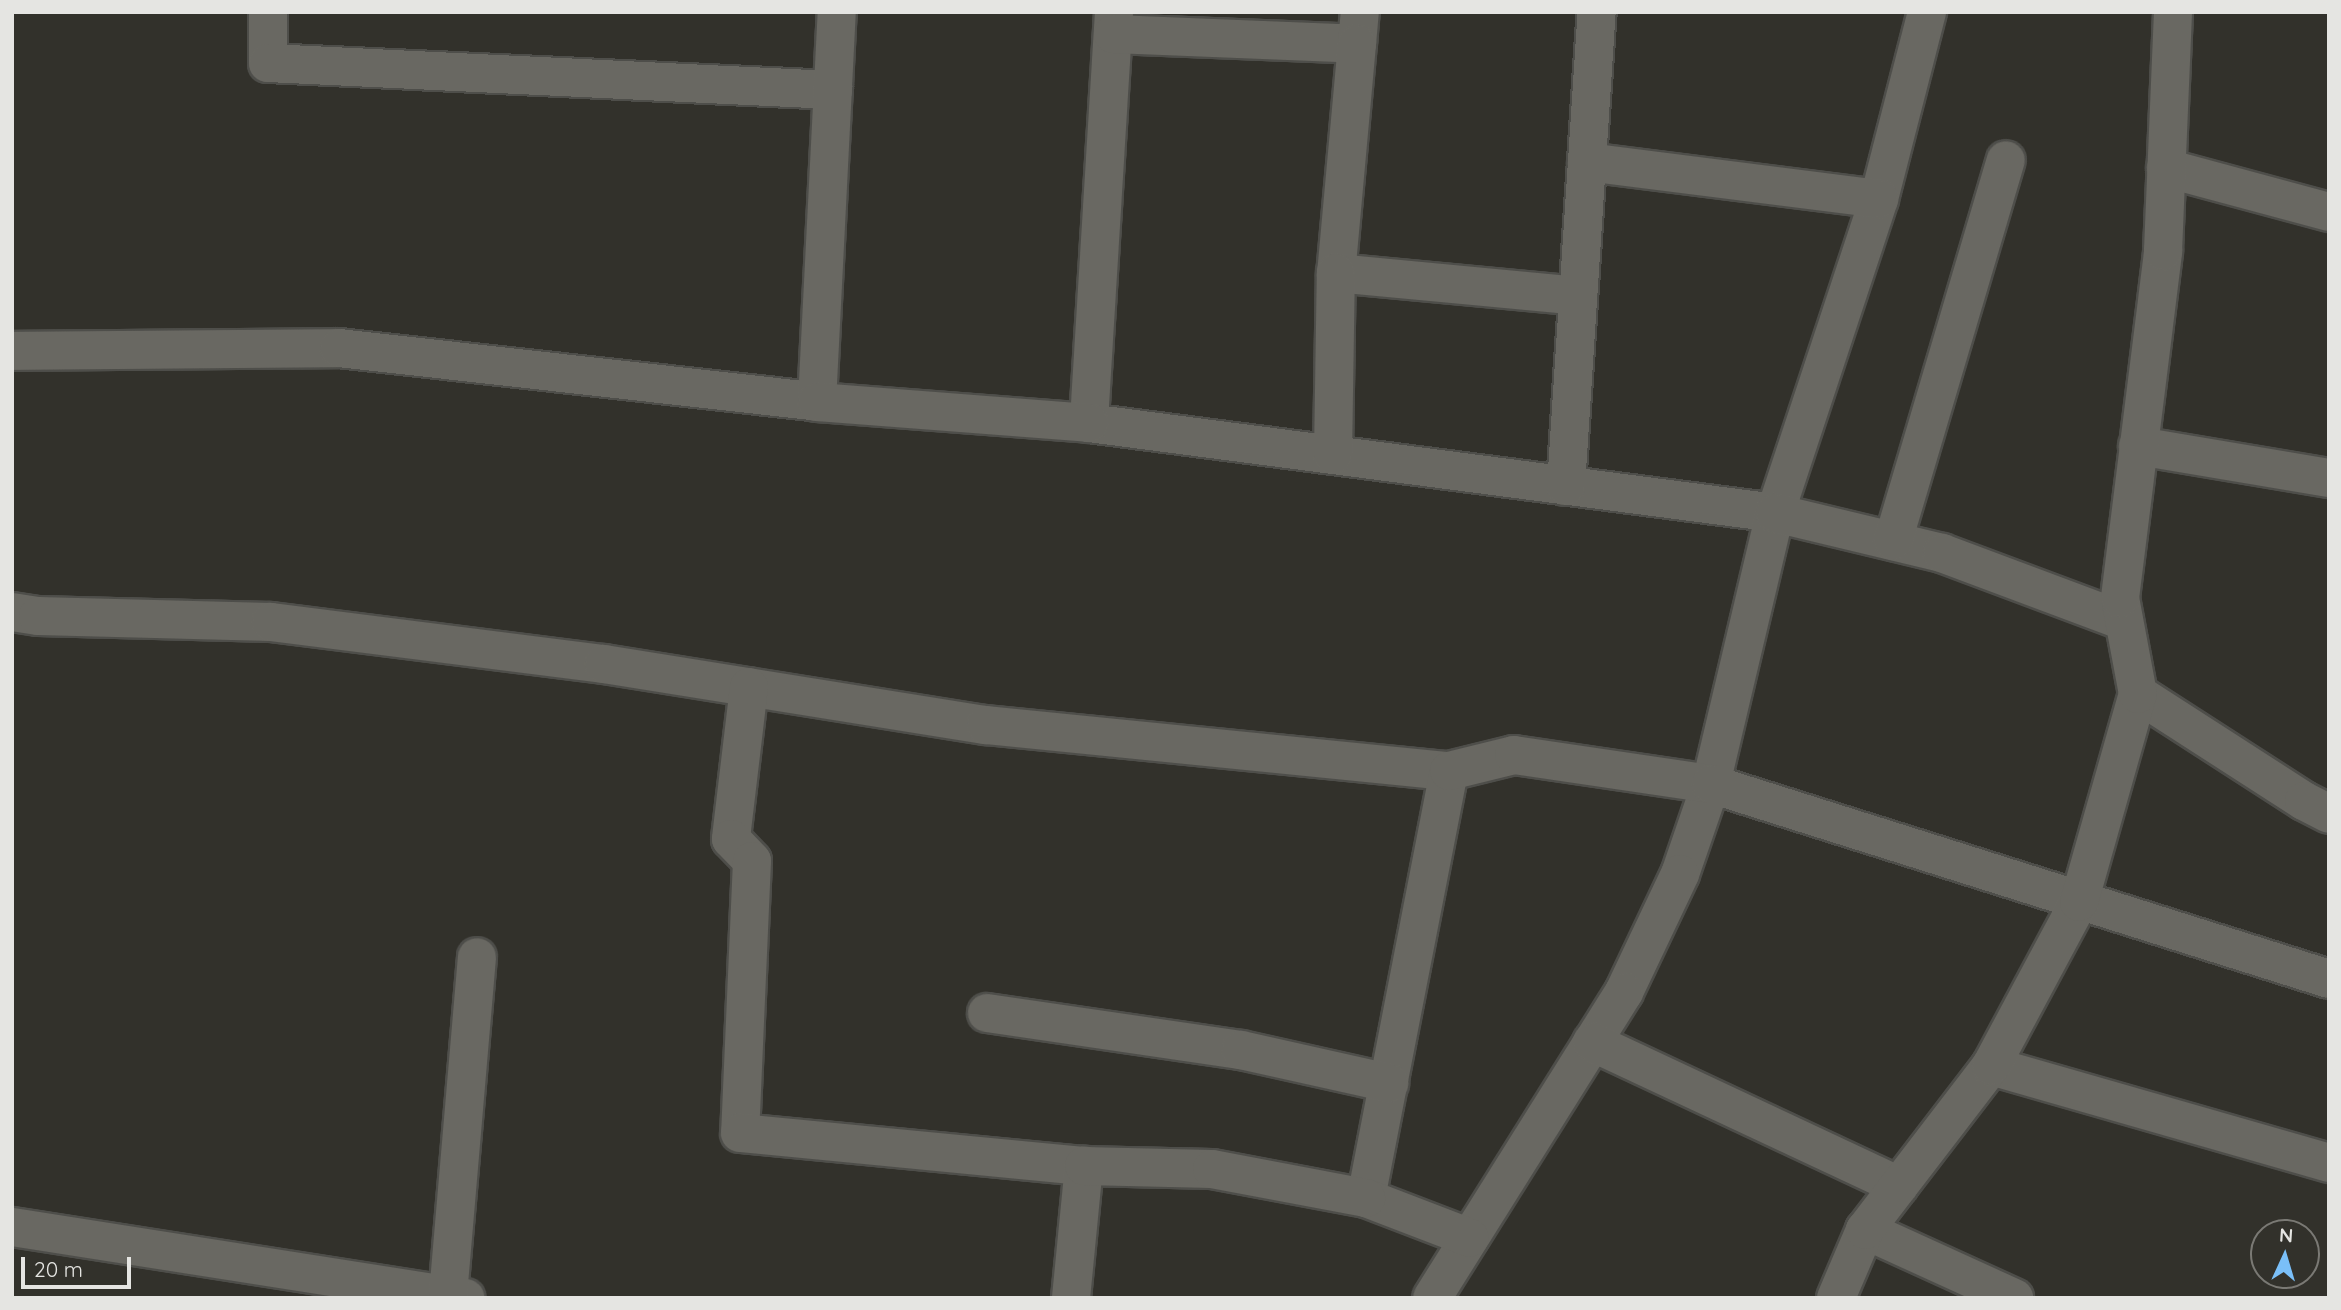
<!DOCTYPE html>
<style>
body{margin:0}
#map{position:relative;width:2341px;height:1310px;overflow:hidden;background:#32312b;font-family:Quicksand,sans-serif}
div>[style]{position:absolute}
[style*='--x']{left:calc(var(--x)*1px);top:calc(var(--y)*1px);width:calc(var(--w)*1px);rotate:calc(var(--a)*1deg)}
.roads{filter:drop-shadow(2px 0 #4e4e4a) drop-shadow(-2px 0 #4e4e4a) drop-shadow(0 2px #4e4e4a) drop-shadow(0 -2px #4e4e4a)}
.street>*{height:38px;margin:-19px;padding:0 19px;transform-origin:19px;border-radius:19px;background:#696862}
span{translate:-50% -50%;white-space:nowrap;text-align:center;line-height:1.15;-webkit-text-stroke:7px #32312b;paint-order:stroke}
.frame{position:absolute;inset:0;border:14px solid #e5e5e2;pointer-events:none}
.north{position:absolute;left:2250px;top:1219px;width:70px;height:70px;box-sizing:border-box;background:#32312b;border:2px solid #7a7974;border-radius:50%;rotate:4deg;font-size:19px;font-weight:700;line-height:28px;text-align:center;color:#e5e5e2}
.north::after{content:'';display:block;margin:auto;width:24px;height:32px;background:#7abff8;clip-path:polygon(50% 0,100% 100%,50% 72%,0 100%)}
.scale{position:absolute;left:21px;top:1257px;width:110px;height:32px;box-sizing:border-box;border:4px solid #e5e5e2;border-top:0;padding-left:9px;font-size:21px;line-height:24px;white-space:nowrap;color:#e5e5e2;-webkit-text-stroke:5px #32312b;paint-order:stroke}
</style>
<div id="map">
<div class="roads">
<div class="street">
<i style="--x:268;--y:12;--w:51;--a:90"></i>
<i style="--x:268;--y:63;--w:566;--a:2.74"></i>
<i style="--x:1114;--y:12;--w:412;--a:93.5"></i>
<i style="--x:1089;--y:423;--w:692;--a:7.47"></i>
<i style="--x:1775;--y:513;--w:278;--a:103.3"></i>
<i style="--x:1711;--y:784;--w:95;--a:109"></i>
<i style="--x:1680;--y:874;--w:131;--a:115.4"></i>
<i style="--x:1624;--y:992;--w:361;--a:122.1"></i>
<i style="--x:1927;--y:12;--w:193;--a:104.4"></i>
<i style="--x:1879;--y:199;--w:331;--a:108.3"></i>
<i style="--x:1775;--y:513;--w:172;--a:13.5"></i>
<i style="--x:1942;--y:553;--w:194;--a:20.5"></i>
<i style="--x:1113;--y:34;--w:244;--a:2.3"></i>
<i style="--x:1357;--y:44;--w:32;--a:-85"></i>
<i style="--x:1357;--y:44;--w:230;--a:95.2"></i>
<i style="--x:1336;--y:273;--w:243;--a:5.4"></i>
<i style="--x:1587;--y:162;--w:294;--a:7.2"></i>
<i style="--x:2166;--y:168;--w:169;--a:15.1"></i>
<i style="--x:12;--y:351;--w:327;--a:-0.5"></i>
<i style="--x:339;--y:348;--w:481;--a:6.4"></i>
<i style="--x:817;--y:402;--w:391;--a:-87.1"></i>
<i style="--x:817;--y:402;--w:273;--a:4.4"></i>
<i style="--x:2138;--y:446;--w:194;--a:9.5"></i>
<i style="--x:1333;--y:455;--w:182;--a:-89.1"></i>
<i style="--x:1566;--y:486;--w:475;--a:-86.3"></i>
<i style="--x:1893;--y:541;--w:397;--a:-73.5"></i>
<i style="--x:12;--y:612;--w:26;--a:9"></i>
<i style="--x:38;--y:616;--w:233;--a:1.5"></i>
<i style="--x:271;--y:622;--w:336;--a:7.2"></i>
<i style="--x:604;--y:664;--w:387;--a:9.1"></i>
<i style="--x:986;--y:725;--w:465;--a:5.7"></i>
<i style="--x:1449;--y:771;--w:435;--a:101"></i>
<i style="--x:1366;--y:1198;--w:111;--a:21"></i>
<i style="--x:749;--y:687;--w:153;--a:96.8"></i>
<i style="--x:731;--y:839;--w:30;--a:46"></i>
<i style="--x:752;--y:861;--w:272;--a:92.5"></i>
<i style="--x:740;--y:1133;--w:346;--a:5.5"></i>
<i style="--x:2138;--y:694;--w:197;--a:32.8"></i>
<i style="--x:2304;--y:801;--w:28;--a:27"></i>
<i style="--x:1449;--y:771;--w:67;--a:-13.8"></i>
<i style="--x:1514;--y:755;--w:199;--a:8.4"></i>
<i style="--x:1711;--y:784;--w:648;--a:17.51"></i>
<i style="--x:987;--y:1013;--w:257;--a:8.3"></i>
<i style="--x:1241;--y:1050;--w:152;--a:12.6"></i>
<i style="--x:1592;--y:1042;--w:339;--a:25.1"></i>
<i style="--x:1991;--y:1066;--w:352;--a:16"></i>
<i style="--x:12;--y:1227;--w:459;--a:8.9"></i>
<i style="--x:1865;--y:1230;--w:164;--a:24.5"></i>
<i style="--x:448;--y:1295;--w:339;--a:-85.1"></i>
<i style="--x:1071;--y:1298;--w:133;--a:-84.4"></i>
<i style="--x:1084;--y:1166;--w:128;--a:1.3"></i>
<i style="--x:1212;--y:1169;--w:157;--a:10.7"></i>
<i style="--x:1836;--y:1298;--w:74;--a:-66.9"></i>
<i style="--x:1865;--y:1230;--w:207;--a:-52.5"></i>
<i style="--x:1991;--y:1066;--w:186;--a:-61.8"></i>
<i style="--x:2079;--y:902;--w:216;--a:-74.2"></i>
<i style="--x:2138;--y:694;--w:98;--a:-100.6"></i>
<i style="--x:2120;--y:598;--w:350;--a:-82.9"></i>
<i style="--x:2163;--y:251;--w:239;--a:-87.6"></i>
</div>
</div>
<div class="frame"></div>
<div class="north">N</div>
<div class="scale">20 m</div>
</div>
